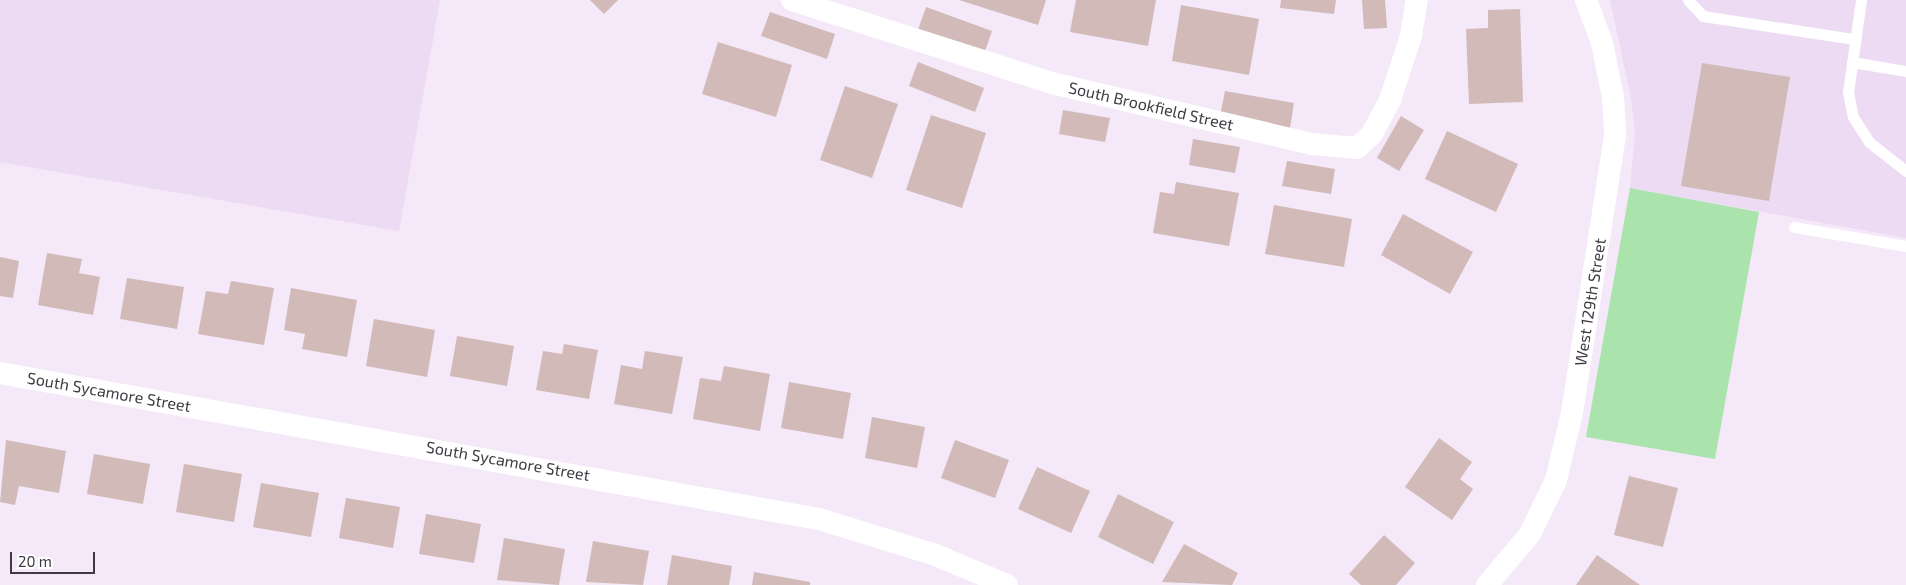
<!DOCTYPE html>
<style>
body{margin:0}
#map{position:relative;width:1906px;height:585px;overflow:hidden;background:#f4e8f9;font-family:"Exo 2",sans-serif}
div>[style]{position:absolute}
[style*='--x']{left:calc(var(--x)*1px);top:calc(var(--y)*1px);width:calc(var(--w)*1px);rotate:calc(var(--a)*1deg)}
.built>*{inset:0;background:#ecdbf3}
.green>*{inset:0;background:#aae4ac}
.building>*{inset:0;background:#d1bab8}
.lane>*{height:11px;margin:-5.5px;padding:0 5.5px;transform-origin:5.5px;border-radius:5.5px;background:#fff}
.street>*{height:22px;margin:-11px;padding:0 11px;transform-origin:11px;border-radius:11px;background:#fff}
span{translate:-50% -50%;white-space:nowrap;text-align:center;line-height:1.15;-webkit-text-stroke:4.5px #fff;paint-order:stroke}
.street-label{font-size:16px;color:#403b42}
.scale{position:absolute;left:10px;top:552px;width:85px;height:22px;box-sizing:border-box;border:2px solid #403b42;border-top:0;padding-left:6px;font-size:15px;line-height:18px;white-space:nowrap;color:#403b42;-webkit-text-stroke:4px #fff;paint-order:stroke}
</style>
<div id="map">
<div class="built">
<i style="clip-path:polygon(0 0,440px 0,399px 231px,0 162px)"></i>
<i style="clip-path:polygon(1610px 0,1906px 0,1906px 238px,1630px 188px,1635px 133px,1631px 98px)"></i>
</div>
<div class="green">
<i style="clip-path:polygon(1630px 188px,1759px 212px,1715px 459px,1586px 437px)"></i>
</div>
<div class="building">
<i style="clip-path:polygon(590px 0,618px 0,604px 14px)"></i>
<i style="clip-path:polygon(959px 0,1046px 0,1038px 25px)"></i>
<i style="clip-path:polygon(1076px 0,1156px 0,1148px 46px,1070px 32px)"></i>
<i style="clip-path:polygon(1281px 0,1336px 0,1334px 14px,1280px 8px)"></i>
<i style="clip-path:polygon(1362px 0,1385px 0,1387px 28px,1364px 29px)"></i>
<i style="clip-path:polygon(1181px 5px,1259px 19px,1249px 75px,1172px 61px)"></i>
<i style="clip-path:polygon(926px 7px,992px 31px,984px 54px,918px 30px)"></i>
<i style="clip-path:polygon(1520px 9px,1523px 102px,1469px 104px,1466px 29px,1488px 28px,1488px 10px)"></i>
<i style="clip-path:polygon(770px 12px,835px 34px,827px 59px,761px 36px)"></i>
<i style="clip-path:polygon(718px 42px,792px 65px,776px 117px,702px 94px)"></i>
<i style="clip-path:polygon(918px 62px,984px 88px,975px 112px,909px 86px)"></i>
<i style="clip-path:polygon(1702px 63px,1790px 77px,1769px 201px,1681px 186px)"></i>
<i style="clip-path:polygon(845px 86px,898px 104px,872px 178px,820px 160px)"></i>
<i style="clip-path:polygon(1225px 91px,1294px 103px,1290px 128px,1220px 116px)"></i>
<i style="clip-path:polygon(1063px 110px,1110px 118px,1105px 142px,1059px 134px)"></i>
<i style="clip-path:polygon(931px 115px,986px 133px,962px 208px,906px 190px)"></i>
<i style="clip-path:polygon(1401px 116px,1424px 130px,1399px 171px,1377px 158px)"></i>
<i style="clip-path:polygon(1447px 131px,1518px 164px,1496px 212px,1425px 179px)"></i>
<i style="clip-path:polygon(1193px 139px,1240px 147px,1235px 173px,1189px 165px)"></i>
<i style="clip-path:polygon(1287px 161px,1335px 169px,1331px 194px,1282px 186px)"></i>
<i style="clip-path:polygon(1176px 182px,1239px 193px,1229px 246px,1153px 233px,1160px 192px,1174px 194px)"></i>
<i style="clip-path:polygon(1274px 205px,1352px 219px,1344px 267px,1265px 254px)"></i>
<i style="clip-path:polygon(1403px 214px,1473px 252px,1450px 294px,1381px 255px)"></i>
<i style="clip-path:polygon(47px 253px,82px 259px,79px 273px,100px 277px,93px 315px,38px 305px)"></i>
<i style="clip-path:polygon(0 257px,19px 261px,13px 298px,0 296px)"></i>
<i style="clip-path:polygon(127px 278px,184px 287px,177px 329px,120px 319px)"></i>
<i style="clip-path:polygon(231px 281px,274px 288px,264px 345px,198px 334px,206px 291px,228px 294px)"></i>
<i style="clip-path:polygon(291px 288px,357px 300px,347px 357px,302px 349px,305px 334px,284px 330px)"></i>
<i style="clip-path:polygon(374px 319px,435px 330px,427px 377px,366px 366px)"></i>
<i style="clip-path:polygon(457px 336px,514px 346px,507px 386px,450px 376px)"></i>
<i style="clip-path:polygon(564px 344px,598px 350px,589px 399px,536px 390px,543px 351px,562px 354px)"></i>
<i style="clip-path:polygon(645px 351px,683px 357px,672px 414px,614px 404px,621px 365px,642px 369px)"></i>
<i style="clip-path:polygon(724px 366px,770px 374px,760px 431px,693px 419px,700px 378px,721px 381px)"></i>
<i style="clip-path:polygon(789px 382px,851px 393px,843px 439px,781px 428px)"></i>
<i style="clip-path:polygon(872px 417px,925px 427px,917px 468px,865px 458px)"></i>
<i style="clip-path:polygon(1439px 438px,1472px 462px,1460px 479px,1473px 489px,1452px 520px,1405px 487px)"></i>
<i style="clip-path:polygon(6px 440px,66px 451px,59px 493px,19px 486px,15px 505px,0 502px)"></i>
<i style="clip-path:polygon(955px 440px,1009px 460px,995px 498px,941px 478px)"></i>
<i style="clip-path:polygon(94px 454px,150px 464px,143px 504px,87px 494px)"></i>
<i style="clip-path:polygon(184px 464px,242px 474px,234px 522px,176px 512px)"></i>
<i style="clip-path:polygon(1037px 467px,1090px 491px,1071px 533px,1018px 509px)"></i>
<i style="clip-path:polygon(1629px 476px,1678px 488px,1663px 547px,1614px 535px)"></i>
<i style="clip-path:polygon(261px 483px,319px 493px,311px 537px,253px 527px)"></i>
<i style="clip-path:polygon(1118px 494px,1174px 522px,1153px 564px,1098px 537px)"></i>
<i style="clip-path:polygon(346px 498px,400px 507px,393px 548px,339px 538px)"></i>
<i style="clip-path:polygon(426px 514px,481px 524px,474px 563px,419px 554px)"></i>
<i style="clip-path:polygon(1384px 535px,1415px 563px,1396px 585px,1361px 585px,1349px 574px)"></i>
<i style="clip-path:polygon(504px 538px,565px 549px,559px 585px,497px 580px)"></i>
<i style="clip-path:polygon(593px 541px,649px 551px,643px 585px,586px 582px)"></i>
<i style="clip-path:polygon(1184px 544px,1238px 573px,1232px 585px,1162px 582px)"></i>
<i style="clip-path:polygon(672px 555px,732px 566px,729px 585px,667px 585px)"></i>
<i style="clip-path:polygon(1597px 555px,1640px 585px,1576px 585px)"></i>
<i style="clip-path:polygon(754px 572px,810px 582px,810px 585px,752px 585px)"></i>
</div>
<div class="lane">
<i style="--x:1688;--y:0;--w:22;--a:47"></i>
<i style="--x:1703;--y:16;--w:153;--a:8.7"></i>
<i style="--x:1861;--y:0;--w:93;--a:98"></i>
<i style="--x:1848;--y:92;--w:25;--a:79"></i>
<i style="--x:1853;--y:117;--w:30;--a:57"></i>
<i style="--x:1869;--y:142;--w:47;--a:38.1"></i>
<i style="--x:1852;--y:62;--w:55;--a:9.5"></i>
<i style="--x:1794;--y:227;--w:114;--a:9.6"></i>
</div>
<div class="street">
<i style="--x:792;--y:0;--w:277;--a:17.7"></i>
<i style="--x:1056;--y:84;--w:263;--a:13.2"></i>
<i style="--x:1312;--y:144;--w:45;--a:5.1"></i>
<i style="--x:1357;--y:148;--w:21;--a:-43"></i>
<i style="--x:1372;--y:134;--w:38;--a:-62"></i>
<i style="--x:1390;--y:100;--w:67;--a:-71.8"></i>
<i style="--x:1411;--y:36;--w:36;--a:-81"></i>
<i style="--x:0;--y:373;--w:832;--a:10.11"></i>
<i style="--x:819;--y:519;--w:119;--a:17.1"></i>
<i style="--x:933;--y:554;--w:80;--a:22.7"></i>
<i style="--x:1487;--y:585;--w:67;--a:-49.9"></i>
<i style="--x:1530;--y:534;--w:60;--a:-64.3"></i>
<i style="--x:1556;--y:480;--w:69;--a:-76.6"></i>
<i style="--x:1572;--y:413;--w:282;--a:-81.2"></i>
<i style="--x:1615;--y:134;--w:36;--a:-93"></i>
<i style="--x:1613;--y:98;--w:56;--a:-101.3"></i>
<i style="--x:1602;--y:43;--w:46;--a:-110.4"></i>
</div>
<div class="street-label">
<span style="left:1151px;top:106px;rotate:13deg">South Brookfield Street</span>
<span style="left:1590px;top:302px;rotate:-81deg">West 129th Street</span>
<span style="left:109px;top:392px;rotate:10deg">South Sycamore Street</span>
<span style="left:508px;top:461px;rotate:10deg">South Sycamore Street</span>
</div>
<div class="scale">20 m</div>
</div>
